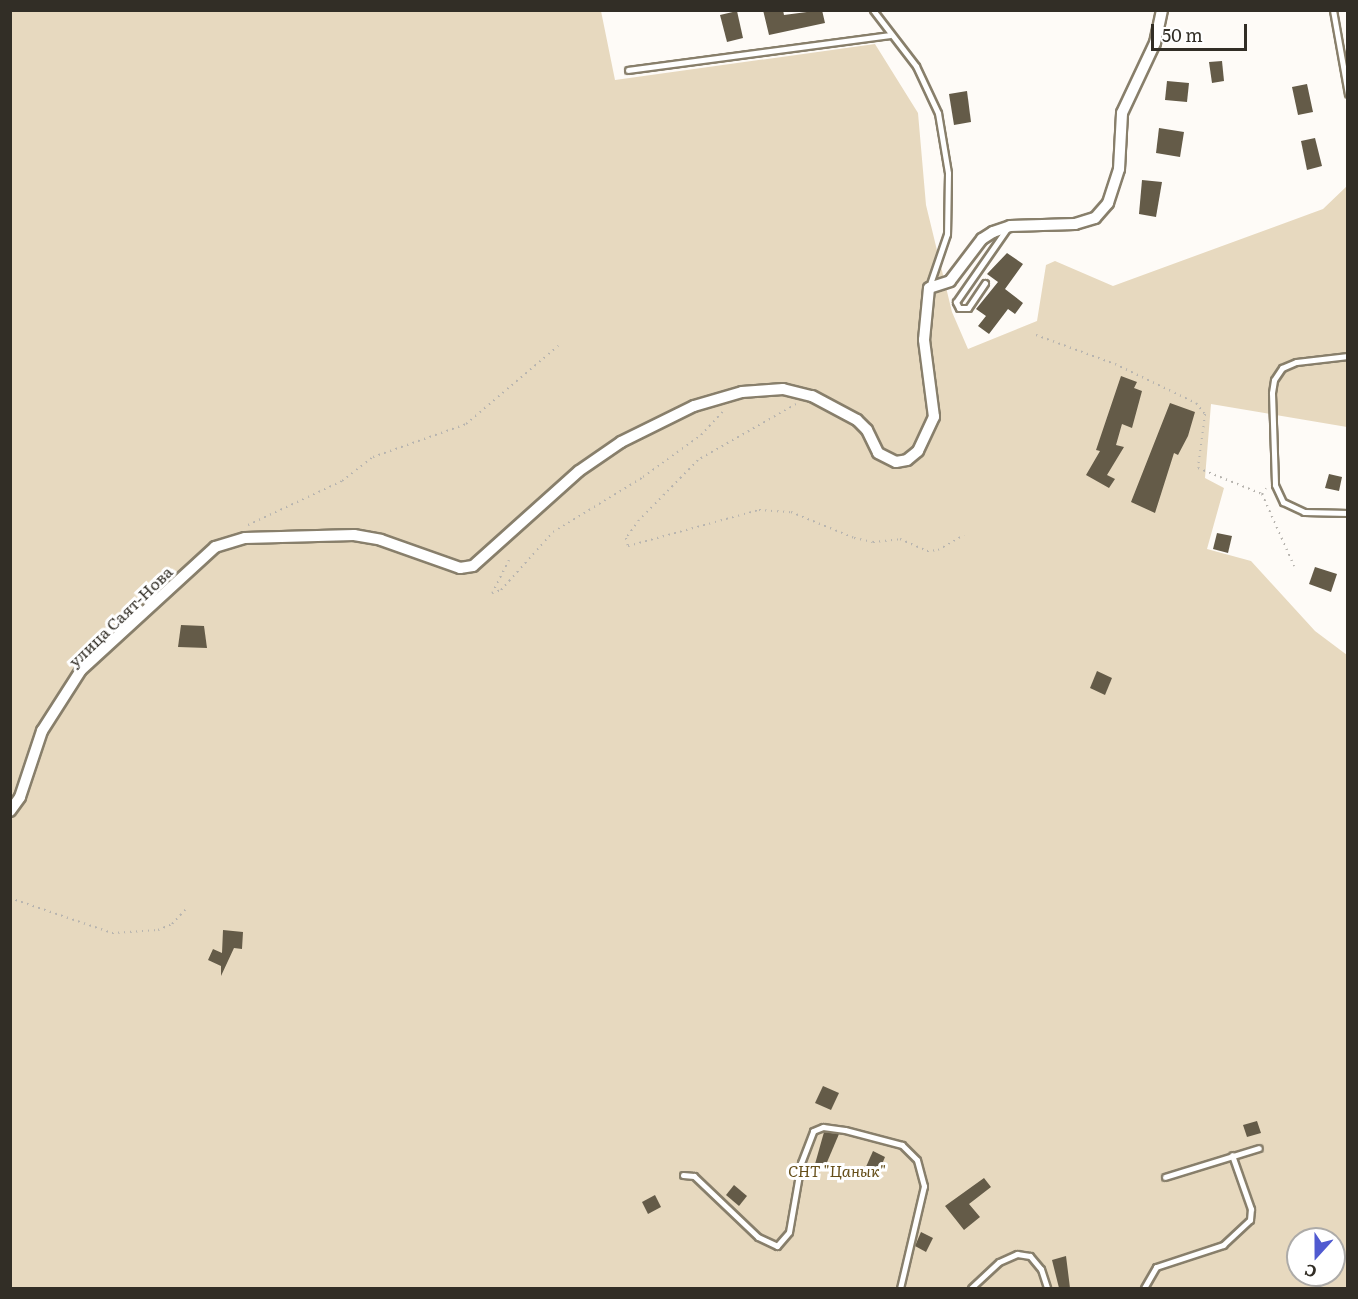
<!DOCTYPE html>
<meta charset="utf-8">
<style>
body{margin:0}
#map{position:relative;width:1358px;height:1299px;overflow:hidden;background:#fefbf7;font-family:Literata,serif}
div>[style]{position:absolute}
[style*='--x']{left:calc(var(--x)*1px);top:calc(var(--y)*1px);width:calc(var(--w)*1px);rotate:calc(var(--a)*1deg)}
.green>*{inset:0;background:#e7d9bf}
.building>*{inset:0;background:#645b48}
.path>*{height:2px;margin-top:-1px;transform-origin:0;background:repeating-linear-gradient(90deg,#b7b4af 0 1.5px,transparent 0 6px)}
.roads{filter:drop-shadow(2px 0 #887f6b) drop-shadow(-2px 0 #887f6b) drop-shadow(0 2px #887f6b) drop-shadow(0 -2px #887f6b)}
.lane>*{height:5px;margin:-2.5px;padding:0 2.5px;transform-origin:2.5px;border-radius:2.5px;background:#fff}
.street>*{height:10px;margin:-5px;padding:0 5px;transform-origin:5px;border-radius:5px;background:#fff}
span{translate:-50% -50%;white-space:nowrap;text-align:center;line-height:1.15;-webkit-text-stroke:6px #fff;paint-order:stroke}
.street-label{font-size:16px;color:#322e26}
.park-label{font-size:16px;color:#654e19;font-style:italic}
.frame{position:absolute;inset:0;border:12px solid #322e26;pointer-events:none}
.north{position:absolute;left:1286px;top:1227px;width:60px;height:60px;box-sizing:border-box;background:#fff;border:2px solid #adaba8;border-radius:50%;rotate:201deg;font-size:16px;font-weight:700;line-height:24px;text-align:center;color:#322e26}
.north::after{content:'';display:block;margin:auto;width:21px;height:27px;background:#505ad0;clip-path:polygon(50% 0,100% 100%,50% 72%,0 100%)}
.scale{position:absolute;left:1151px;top:24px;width:96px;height:27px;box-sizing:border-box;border:3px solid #322e26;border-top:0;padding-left:8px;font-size:18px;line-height:21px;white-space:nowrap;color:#322e26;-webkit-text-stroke:4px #fff;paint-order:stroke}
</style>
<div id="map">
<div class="green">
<i style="clip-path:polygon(evenodd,10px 11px,601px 11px,615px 80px,875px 44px,918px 113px,926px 205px,952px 312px,968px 349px,1037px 321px,1046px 265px,1055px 261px,1113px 286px,1323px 209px,1347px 186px,1347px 427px,1211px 404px,1205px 478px,1224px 488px,1207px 549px,1251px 561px,1315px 631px,1347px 655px,1347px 1288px,11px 1288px,10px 11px,1298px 1239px,1334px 1239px,1334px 1275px,1298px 1275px,1298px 1239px)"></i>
</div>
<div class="building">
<i style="clip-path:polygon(763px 10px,783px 10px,784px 15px,822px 10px,825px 23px,769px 35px)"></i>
<i style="clip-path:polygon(737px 11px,743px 38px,727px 42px,720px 15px)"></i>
<i style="clip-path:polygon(1222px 61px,1224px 81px,1212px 83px,1209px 62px)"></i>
<i style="clip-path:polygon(1167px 81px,1189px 83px,1187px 102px,1165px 100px)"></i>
<i style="clip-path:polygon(1307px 84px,1313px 112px,1298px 115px,1292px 87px)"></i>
<i style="clip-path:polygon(967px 91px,971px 122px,954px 125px,949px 94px)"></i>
<i style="clip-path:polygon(1159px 128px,1184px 132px,1180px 157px,1156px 153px)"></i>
<i style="clip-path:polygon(1315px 138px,1322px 166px,1307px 170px,1301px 141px)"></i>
<i style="clip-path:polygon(1142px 180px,1162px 182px,1156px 217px,1139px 214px)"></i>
<i style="clip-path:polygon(1007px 253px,1023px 264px,1005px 289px,1023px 303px,1015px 314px,1008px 309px,989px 334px,978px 326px,986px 316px,976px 309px,998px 282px,987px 274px)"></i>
<i style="clip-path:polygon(1121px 376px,1137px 382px,1134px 388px,1142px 391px,1132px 428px,1122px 424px,1116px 445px,1124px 447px,1107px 475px,1115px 479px,1109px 488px,1086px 475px,1100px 451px,1096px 450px)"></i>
<i style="clip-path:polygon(1170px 403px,1195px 412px,1188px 436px,1178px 455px,1174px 453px,1155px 513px,1131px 502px)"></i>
<i style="clip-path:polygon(1329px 474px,1342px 477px,1339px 491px,1325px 488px)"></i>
<i style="clip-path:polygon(1217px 533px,1232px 536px,1228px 553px,1213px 549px)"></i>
<i style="clip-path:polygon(1315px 567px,1337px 574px,1331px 592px,1309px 584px)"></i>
<i style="clip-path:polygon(181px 625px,204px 626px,207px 648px,178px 647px)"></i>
<i style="clip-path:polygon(1097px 671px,1112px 678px,1105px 695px,1090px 688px)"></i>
<i style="clip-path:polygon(223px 930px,243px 932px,242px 949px,234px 948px,221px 976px,221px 966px,208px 960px,213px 949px,222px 953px)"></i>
<i style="clip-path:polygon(823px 1086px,839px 1093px,831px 1110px,815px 1103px)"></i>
<i style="clip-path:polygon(1257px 1121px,1261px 1133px,1247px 1137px,1243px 1125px)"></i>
<i style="clip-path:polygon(824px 1132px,839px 1134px,825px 1167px,815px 1164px)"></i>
<i style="clip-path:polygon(873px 1151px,885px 1157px,878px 1174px,865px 1169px)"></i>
<i style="clip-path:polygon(984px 1178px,991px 1187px,969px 1204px,980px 1217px,964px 1230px,945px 1206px)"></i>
<i style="clip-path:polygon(734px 1185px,747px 1196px,739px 1206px,726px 1195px)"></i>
<i style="clip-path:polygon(655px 1195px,661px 1207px,648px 1214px,642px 1202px)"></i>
<i style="clip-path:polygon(921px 1232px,933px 1238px,926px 1252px,915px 1246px)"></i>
<i style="clip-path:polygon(1066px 1256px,1070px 1288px,1059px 1288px,1052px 1260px)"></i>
</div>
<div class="path">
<i style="--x:1036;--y:335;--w:84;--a:20.2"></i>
<i style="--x:1115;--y:364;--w:90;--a:25.7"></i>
<i style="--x:1196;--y:403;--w:14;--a:51"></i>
<i style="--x:1205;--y:414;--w:54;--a:97.4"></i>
<i style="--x:1198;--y:468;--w:69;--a:22.1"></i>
<i style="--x:1262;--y:494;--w:7;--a:-56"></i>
<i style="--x:796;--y:404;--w:113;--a:150.3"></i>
<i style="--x:698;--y:460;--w:84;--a:134.5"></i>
<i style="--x:639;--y:520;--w:22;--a:126"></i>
<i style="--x:626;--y:538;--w:8;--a:76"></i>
<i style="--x:628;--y:546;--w:136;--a:-15.4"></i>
<i style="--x:759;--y:510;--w:32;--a:4"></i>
<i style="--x:791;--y:512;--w:68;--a:22.4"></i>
<i style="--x:854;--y:538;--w:19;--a:12"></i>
<i style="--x:873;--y:542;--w:27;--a:-6"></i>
<i style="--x:900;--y:539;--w:30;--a:24"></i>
<i style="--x:927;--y:551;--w:11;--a:-5"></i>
<i style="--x:938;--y:550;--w:30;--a:-30"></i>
<i style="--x:1262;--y:494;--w:79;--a:66"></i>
<i style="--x:248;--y:525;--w:104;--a:-25.1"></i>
<i style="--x:342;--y:481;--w:39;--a:-38"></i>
<i style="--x:373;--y:457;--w:99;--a:-19.5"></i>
<i style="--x:466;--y:424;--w:121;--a:-40.3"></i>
<i style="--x:509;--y:560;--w:37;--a:117"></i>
<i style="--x:492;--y:593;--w:9;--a:-18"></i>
<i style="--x:501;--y:590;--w:78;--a:-48.1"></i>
<i style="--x:553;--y:532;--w:105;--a:-31.4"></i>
<i style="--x:643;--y:477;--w:72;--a:-35.9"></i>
<i style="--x:701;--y:435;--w:35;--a:-47"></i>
<i style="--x:10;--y:898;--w:108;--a:18.9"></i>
<i style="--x:112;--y:933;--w:46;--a:-3.7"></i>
<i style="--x:158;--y:930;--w:15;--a:-23"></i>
<i style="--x:172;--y:924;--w:21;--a:-47"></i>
</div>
<div class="roads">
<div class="lane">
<i style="--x:873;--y:10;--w:71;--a:52.5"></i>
<i style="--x:916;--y:66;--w:52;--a:64.9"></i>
<i style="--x:938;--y:113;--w:61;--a:80.5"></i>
<i style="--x:948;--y:173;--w:61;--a:90.9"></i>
<i style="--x:947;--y:234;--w:56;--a:108.8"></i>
<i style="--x:1333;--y:10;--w:85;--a:79.9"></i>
<i style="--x:628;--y:70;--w:264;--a:-7.6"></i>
<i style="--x:985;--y:283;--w:30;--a:124"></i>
<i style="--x:968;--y:308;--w:9;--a:180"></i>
<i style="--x:959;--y:308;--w:7;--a:-117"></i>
<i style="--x:956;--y:302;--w:88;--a:-55.2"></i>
<i style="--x:1348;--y:356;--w:52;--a:173.4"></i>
<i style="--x:1296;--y:362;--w:15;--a:157"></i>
<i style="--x:1282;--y:368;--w:14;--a:124"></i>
<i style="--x:1274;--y:380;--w:13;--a:99"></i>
<i style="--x:1272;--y:393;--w:92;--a:88.1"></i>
<i style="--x:1275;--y:485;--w:19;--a:65"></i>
<i style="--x:1283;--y:502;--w:23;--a:25"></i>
<i style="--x:1304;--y:512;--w:44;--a:1.3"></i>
<i style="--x:683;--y:1175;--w:11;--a:5"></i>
<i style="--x:694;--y:1176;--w:88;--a:43.6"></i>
<i style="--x:758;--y:1237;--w:21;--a:25"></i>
<i style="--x:777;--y:1246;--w:18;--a:-49"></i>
<i style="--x:789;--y:1232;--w:70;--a:-80.1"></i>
<i style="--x:801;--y:1163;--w:34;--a:-69"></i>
<i style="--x:813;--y:1131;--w:11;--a:-22"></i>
<i style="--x:823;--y:1127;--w:22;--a:8"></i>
<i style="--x:845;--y:1130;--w:59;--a:14.7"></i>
<i style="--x:902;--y:1145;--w:21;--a:45"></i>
<i style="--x:917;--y:1160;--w:27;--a:75"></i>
<i style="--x:924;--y:1186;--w:105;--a:103.2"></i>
<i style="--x:1165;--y:1177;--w:98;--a:-17.1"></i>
<i style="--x:971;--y:1288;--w:38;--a:-43"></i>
<i style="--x:999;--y:1262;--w:20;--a:-24"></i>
<i style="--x:1017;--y:1254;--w:13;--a:9"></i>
<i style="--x:1030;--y:1256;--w:17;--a:50"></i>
<i style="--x:1041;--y:1269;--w:20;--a:72"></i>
<i style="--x:1144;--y:1288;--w:24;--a:-60"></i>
<i style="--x:1156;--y:1267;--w:71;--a:-18.2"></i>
<i style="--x:1223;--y:1245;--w:37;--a:-43"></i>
<i style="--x:1250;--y:1220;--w:11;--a:-85"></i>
<i style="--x:1251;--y:1209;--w:57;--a:-109.4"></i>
</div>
<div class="street">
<i style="--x:10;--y:811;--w:17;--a:-54"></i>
<i style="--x:20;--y:797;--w:70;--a:-71.6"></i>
<i style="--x:42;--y:731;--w:72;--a:-57.4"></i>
<i style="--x:81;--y:670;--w:182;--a:-42.5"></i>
<i style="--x:215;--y:547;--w:31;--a:-17"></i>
<i style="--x:245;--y:538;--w:109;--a:-1.6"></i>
<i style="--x:354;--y:535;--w:27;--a:10"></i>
<i style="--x:381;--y:540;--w:84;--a:19.5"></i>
<i style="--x:460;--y:568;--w:13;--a:-9"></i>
<i style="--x:473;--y:566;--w:142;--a:-41.9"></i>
<i style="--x:579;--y:471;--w:51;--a:-34.6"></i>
<i style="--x:621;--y:442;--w:81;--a:-26.3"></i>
<i style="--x:694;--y:406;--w:50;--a:-16.3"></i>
<i style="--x:742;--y:392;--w:41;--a:-4.2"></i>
<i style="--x:783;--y:389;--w:30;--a:14"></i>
<i style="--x:812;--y:396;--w:51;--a:28.1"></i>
<i style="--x:857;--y:420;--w:14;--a:45"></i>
<i style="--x:867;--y:430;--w:25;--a:64"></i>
<i style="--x:878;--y:453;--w:20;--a:27"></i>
<i style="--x:896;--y:462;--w:11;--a:-10"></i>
<i style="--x:907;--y:460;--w:14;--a:-39"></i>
<i style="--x:918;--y:451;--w:38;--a:-65"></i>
<i style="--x:934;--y:417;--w:78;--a:-97.4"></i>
<i style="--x:924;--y:340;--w:52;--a:-84.5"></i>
<i style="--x:929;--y:288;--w:22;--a:-18"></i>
<i style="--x:950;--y:281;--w:53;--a:-52.7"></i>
<i style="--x:982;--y:239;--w:13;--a:-32"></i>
<i style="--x:993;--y:232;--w:18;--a:-19"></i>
<i style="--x:1010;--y:226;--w:65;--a:-1.8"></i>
<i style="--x:1075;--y:224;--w:21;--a:-17"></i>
<i style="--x:1095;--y:218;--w:20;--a:-49"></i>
<i style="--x:1108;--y:203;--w:36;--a:-72"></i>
<i style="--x:1119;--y:169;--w:56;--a:-86.9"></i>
<i style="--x:1122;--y:113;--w:77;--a:-64.8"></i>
<i style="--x:1155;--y:43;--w:34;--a:-78"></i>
</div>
</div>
<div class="street-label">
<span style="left:120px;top:616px;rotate:-44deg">улица Саят-Нова</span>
</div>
<div class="park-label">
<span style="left:837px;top:1170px">СНТ "Цанык"</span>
</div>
<div class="frame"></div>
<div class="north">С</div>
<div class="scale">50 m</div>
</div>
